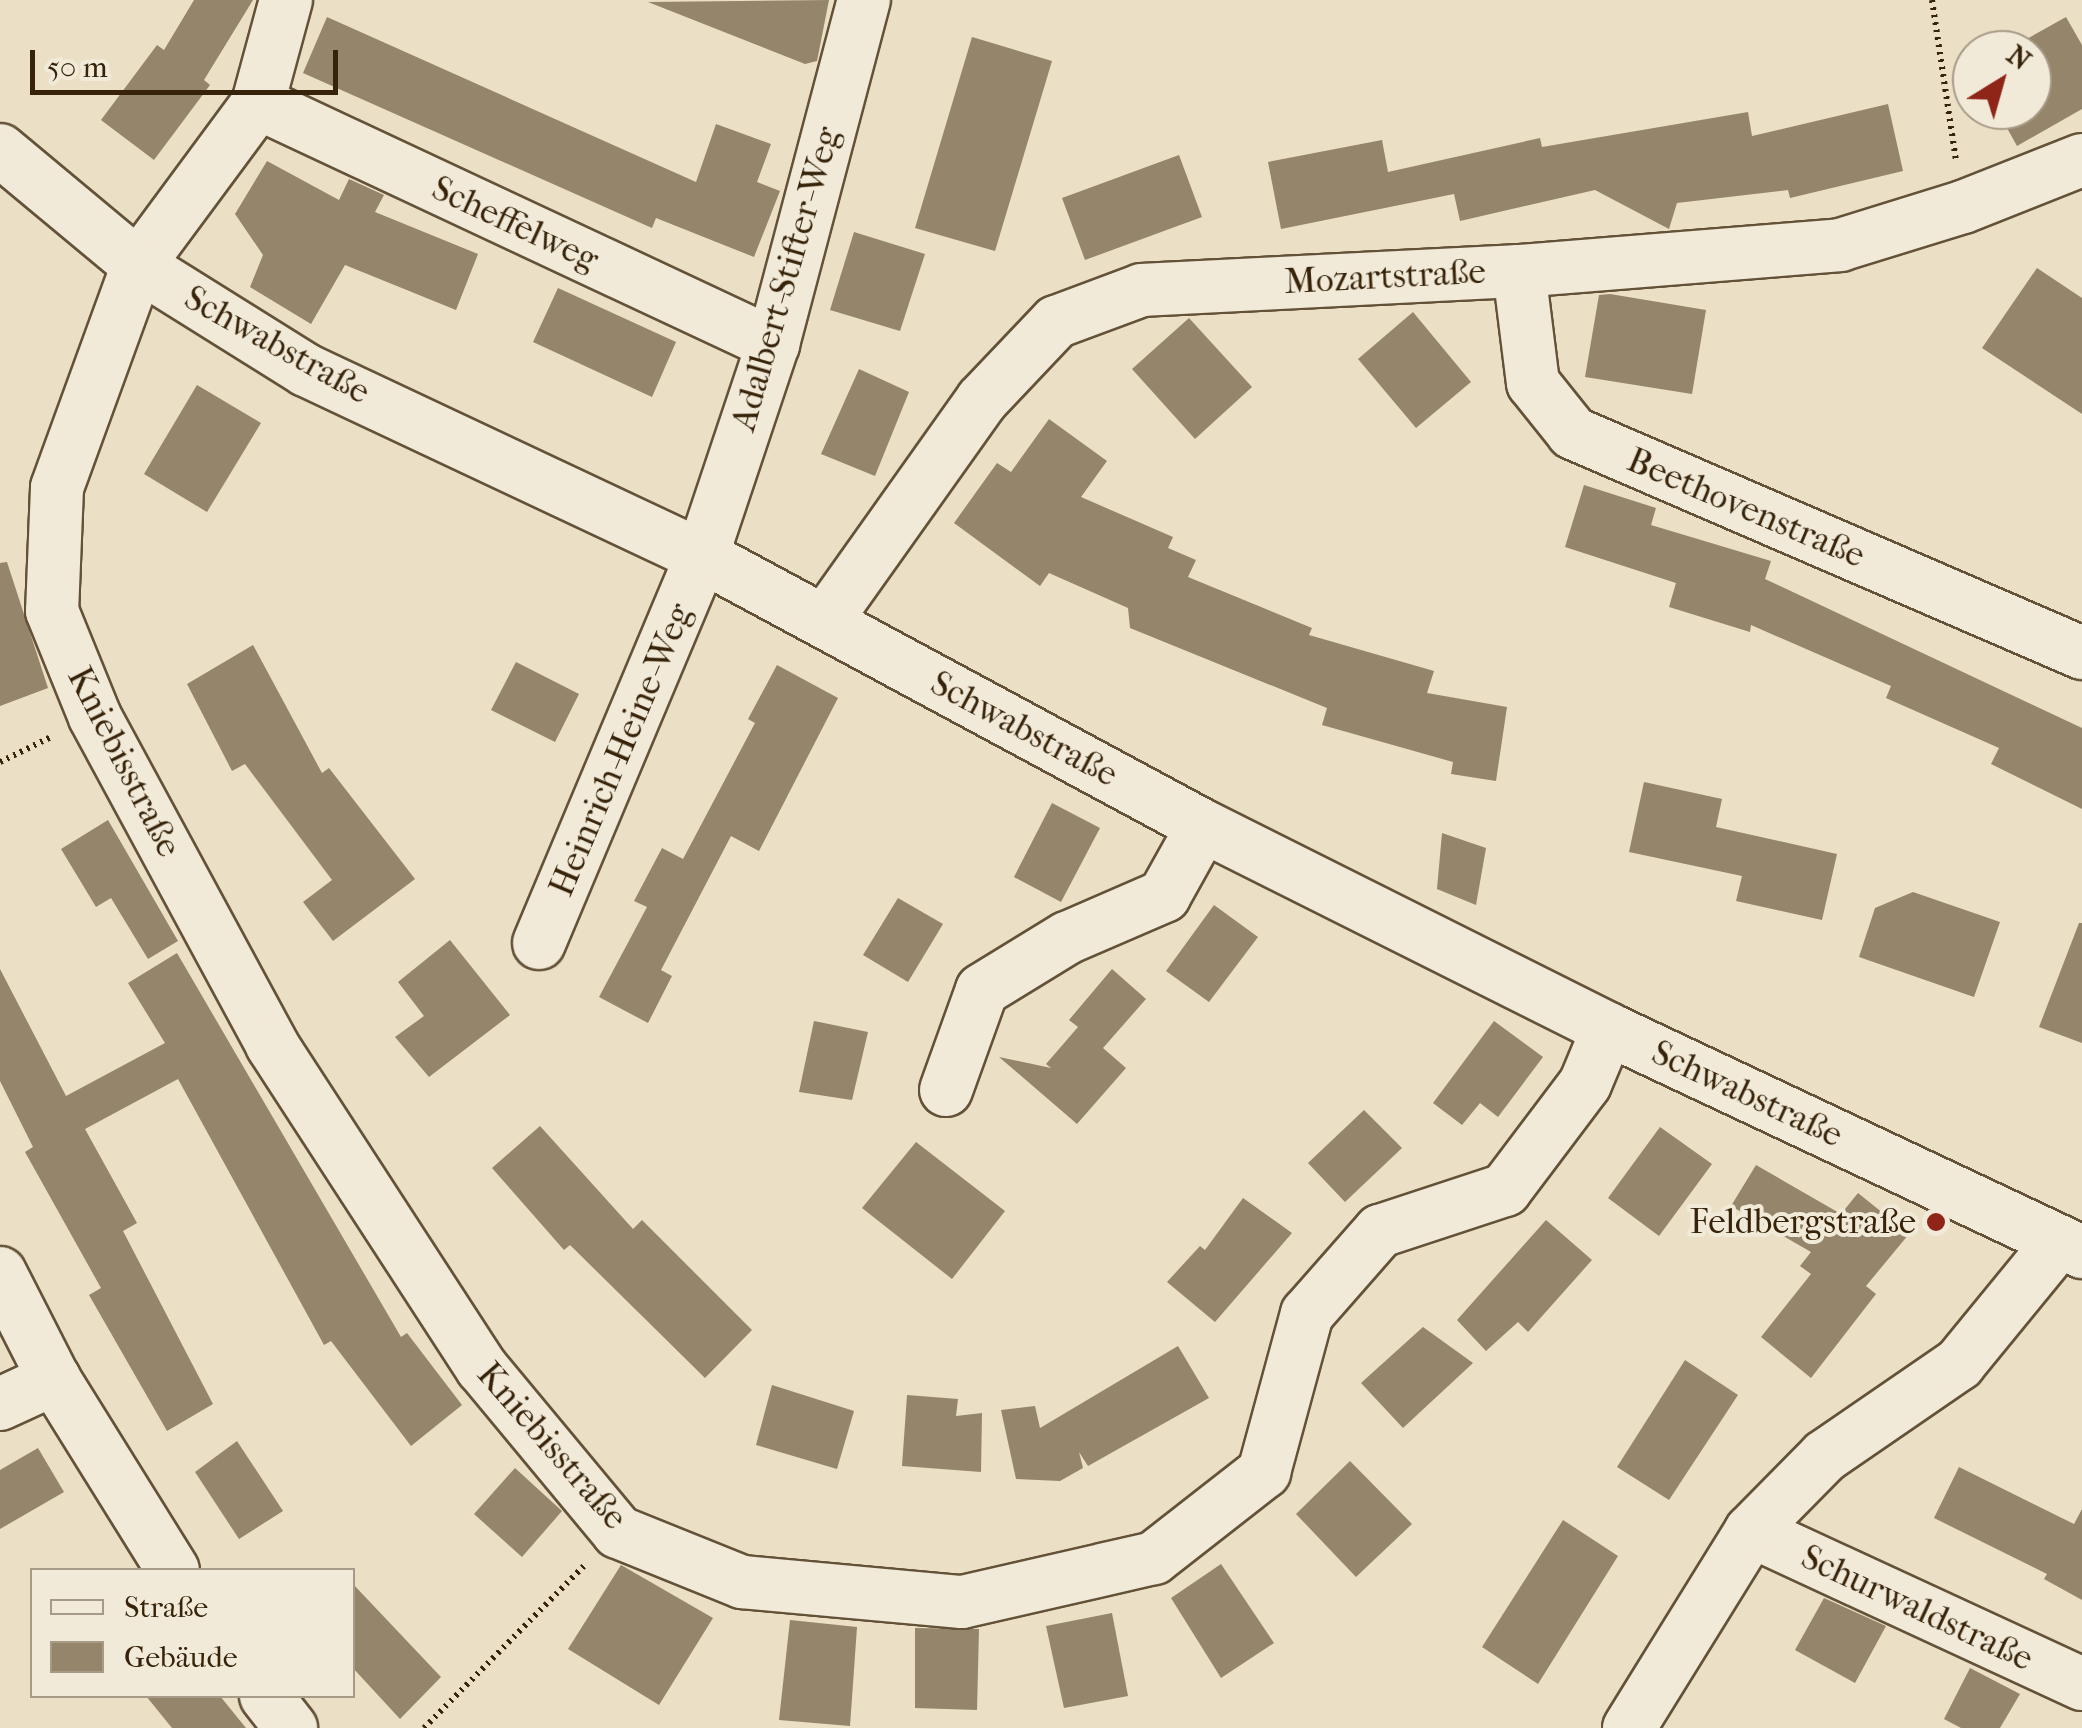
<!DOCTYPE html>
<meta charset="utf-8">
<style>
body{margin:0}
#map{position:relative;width:2082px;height:1728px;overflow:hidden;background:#ebdfc5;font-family:"IM FELL French Canon",serif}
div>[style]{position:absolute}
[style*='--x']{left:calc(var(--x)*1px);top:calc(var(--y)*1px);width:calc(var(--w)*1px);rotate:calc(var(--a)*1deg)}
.building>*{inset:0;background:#94856b}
.path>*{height:6px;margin-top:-3px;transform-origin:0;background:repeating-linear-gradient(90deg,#362309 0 2.5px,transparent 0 7.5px)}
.roads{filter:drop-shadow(2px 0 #635238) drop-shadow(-2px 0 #635238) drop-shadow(0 2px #635238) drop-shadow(0 -2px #635238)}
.minor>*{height:52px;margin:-26px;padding:0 26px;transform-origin:26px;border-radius:26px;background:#f2ead9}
.dots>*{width:28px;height:28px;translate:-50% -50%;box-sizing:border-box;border:5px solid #f2ead9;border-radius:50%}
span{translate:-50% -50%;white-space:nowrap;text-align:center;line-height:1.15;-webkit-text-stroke:8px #f2ead9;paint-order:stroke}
.street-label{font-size:35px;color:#362309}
.poi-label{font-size:35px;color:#362309}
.right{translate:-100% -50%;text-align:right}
.legend{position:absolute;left:30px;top:1568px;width:325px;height:130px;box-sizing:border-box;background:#f2ead9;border:2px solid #a79a86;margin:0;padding:12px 18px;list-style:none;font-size:30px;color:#362309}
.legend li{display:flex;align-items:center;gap:20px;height:50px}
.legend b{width:50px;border:2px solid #a79a86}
.north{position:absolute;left:1952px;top:30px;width:100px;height:100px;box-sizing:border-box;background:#f2ead9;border:2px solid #a79a86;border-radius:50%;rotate:37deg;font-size:28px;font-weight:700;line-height:40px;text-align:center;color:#362309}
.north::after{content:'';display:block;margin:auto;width:35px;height:45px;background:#8f2418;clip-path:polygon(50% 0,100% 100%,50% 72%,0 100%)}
.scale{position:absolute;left:30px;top:50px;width:308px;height:45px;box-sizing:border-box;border:5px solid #362309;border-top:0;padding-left:12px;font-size:30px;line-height:35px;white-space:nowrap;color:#362309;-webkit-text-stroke:8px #f2ead9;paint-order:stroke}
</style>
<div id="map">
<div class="building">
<i style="clip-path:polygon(194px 0,253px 0,204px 80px,210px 85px,154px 160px,101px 120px,157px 45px,164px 50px)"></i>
<i style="clip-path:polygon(829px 0,817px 61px,805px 64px,648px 2px)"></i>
<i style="clip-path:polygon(327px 17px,696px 182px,716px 124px,771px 144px,757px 182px,780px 191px,754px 257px,656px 218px,652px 228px,303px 73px)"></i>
<i style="clip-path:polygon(2066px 17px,2082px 45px,2082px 109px,2017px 146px,1997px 110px,2032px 110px,2032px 50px,2007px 50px)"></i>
<i style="clip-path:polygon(972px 37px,1052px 61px,995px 251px,915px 228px)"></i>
<i style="clip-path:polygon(1888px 104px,1903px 171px,1790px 198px,1788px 190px,1677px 203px,1669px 229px,1595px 190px,1460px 221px,1454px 194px,1281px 229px,1268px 162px,1382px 140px,1388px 172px,1540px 138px,1542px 147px,1748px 112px,1752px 136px)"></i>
<i style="clip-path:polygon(1179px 155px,1202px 217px,1085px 260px,1062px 198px)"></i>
<i style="clip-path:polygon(267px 161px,339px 200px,349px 179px,384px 195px,375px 212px,478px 254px,456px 310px,345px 265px,311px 324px,250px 287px,263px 255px,235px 214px)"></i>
<i style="clip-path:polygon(854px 232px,925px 254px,900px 331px,830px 310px)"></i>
<i style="clip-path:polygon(2037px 268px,2082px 298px,2082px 414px,1982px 348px)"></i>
<i style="clip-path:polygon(558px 288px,676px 342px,652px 397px,533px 342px)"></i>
<i style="clip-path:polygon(1610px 294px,1706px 310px,1692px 394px,1585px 377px,1599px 295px)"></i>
<i style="clip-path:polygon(1413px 312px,1471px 382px,1416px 428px,1358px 359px)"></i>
<i style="clip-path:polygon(1189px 318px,1252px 387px,1195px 439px,1132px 369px)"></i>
<i style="clip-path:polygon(859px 369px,909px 392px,875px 476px,821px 454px)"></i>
<i style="clip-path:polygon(197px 385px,261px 423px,207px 512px,144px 474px)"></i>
<i style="clip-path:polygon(1049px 419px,1107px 461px,1081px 497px,1173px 537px,1168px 548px,1196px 560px,1188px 577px,1312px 628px,1309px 635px,1434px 671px,1427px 693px,1507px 707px,1496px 781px,1451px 774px,1453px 762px,1322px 725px,1327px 708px,1130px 628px,1128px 608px,1049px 573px,1040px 586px,954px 523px,997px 463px,1011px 472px)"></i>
<i style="clip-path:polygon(1584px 485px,1656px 508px,1651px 525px,1771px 561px,1765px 579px,2082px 728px,2082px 809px,1991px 764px,1999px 748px,1886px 698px,1891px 686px,1751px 625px,1750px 632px,1669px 607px,1676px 583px,1565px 547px)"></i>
<i style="clip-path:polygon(7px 562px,48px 688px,0 706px,0 563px)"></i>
<i style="clip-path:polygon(253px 645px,322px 773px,329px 768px,415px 879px,333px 941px,303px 902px,332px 880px,245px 764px,232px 771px,187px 684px)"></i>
<i style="clip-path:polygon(516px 662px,579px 694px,555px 742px,491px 710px)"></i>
<i style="clip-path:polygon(777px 665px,838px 698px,759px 851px,731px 836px,661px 970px,672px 976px,648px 1023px,599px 997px,647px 907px,634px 901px,662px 848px,683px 859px,755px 723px,748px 719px)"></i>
<i style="clip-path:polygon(1644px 782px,1722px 799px,1716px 827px,1837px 854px,1822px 920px,1736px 901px,1742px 876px,1629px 852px)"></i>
<i style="clip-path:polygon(1052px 803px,1100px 828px,1061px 902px,1014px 877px)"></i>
<i style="clip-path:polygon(108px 820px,178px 941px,148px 959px,111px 898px,96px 907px,61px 849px)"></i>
<i style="clip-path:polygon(1442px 833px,1486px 848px,1476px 905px,1437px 889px)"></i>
<i style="clip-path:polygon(1913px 892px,2000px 922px,1974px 997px,1859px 957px,1875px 908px)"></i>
<i style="clip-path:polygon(898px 898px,943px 924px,908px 982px,863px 955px)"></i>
<i style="clip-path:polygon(1214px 905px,1258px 937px,1209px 1002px,1166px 971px)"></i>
<i style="clip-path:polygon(2079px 923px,2082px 923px,2082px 1043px,2039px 1027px)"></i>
<i style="clip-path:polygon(450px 940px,510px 1015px,429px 1077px,395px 1037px,424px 1016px,398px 982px)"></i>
<i style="clip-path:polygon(177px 953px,401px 1337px,407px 1333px,462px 1405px,411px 1446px,331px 1341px,324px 1345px,178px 1079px,85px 1129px,137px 1223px,123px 1231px,213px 1404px,167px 1431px,89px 1295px,101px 1288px,25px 1152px,33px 1147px,0 1081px,0 969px,66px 1096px,165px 1043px,128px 983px)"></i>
<i style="clip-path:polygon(1112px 969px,1146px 999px,1103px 1048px,1126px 1068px,1077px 1124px,999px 1057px,1051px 1068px,1046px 1064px,1078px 1027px,1069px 1020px)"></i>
<i style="clip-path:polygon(814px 1021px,868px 1032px,852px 1100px,799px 1092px)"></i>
<i style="clip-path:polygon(1494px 1021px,1543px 1057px,1498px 1117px,1480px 1103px,1462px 1125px,1433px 1103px)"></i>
<i style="clip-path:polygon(1364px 1110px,1402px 1148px,1345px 1202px,1308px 1163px)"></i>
<i style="clip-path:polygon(540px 1126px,633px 1229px,642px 1220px,752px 1330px,705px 1378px,570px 1245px,564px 1250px,492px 1168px)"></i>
<i style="clip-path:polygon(1660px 1127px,1712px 1164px,1659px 1236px,1608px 1198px)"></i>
<i style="clip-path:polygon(916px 1142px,1005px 1211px,952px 1279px,862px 1208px)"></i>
<i style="clip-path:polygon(1756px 1165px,1841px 1214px,1858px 1193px,1909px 1234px,1866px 1286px,1876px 1294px,1811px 1378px,1761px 1337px,1811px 1274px,1800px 1266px,1811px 1252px,1731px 1206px)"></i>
<i style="clip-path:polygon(1243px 1198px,1292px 1233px,1215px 1322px,1167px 1282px,1200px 1246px,1205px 1250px)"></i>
<i style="clip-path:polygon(1546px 1220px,1592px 1260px,1528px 1332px,1518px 1322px,1486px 1351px,1457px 1320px)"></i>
<i style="clip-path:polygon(1423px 1327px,1473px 1363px,1403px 1428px,1361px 1383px)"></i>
<i style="clip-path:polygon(1178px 1346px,1209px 1398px,1088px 1466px,1079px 1452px,1083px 1468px,1060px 1481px,1016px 1479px,1001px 1410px,1035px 1406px,1040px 1428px)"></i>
<i style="clip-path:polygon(1685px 1360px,1738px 1395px,1669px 1500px,1617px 1467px)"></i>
<i style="clip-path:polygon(772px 1385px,854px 1411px,837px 1469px,756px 1445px)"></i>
<i style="clip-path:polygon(907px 1395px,958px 1399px,956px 1416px,982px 1413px,981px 1472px,902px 1466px)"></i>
<i style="clip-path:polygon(237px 1441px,283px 1511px,239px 1539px,195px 1472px)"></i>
<i style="clip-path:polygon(38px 1448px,64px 1492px,0 1529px,0 1470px)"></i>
<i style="clip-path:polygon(1350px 1461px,1412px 1524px,1356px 1577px,1296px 1514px)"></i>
<i style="clip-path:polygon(1959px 1467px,2074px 1524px,2082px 1509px,2082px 1600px,2044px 1579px,2047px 1574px,1934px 1518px)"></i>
<i style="clip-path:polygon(515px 1468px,562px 1511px,522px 1557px,474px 1514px)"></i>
<i style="clip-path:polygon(1563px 1520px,1618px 1556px,1538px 1684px,1482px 1647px)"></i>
<i style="clip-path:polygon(1221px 1564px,1274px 1643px,1221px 1678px,1171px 1598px)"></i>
<i style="clip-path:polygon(621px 1565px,713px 1618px,659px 1705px,568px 1649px)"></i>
<i style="clip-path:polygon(352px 1583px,441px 1677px,400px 1719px,352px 1667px)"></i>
<i style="clip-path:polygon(1824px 1598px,1886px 1626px,1855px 1683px,1795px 1650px)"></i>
<i style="clip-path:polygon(1112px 1613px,1128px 1696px,1064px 1708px,1046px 1626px)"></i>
<i style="clip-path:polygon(790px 1620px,857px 1627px,850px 1726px,779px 1720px)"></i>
<i style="clip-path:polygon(915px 1628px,979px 1629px,977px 1710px,915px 1708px)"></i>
<i style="clip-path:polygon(1970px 1668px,2020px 1694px,2000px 1728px,1961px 1728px,1944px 1719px)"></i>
<i style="clip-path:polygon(146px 1696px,220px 1696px,246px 1728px,172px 1728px)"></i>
</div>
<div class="path">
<i style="--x:1932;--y:0;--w:163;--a:81.5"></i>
<i style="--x:0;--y:762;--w:59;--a:-26.1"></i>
<i style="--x:424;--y:1728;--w:231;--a:-45.4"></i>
</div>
<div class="roads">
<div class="minor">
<i style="--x:286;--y:0;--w:107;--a:105.2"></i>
<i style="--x:258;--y:103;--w:202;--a:126.5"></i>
<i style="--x:138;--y:265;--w:237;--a:110"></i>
<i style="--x:57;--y:488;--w:123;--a:92.3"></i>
<i style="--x:52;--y:611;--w:114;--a:67.9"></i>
<i style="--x:95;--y:717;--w:373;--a:61.6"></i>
<i style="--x:272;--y:1045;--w:385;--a:57"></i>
<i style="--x:482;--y:1368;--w:213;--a:50.3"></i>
<i style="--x:618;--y:1532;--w:134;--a:22"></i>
<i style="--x:742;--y:1582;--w:221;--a:5.2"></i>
<i style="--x:962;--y:1602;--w:197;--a:-12.9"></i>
<i style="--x:1154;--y:1558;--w:140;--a:-38"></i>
<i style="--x:1264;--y:1472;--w:164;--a:-74.8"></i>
<i style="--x:1307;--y:1314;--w:111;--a:-48.7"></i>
<i style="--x:1380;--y:1231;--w:132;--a:-18.2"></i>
<i style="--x:1505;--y:1190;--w:133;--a:-53"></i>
<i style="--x:1585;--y:1084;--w:60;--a:-67.3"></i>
<i style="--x:258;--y:103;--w:569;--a:25.08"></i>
<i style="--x:0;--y:150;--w:180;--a:39.8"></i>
<i style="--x:138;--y:265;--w:198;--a:32"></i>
<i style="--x:306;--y:370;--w:438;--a:25.2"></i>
<i style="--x:702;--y:556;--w:569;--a:28.32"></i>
<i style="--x:1203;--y:826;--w:453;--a:26.6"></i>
<i style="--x:1608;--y:1029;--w:524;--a:25.2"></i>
<i style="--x:1519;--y:271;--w:113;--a:82.9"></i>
<i style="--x:1533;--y:383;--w:64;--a:51.3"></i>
<i style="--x:1573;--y:433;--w:555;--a:23.37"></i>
<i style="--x:825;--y:621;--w:271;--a:-54.6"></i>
<i style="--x:982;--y:400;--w:108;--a:-46.5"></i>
<i style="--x:1056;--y:322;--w:92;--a:-20.4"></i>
<i style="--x:1142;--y:290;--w:377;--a:-2.9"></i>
<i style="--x:1519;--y:271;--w:322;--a:-4.6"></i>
<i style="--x:1840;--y:245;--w:129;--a:-17.2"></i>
<i style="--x:1963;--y:207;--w:128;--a:-21.6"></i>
<i style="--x:539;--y:943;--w:420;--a:-67.2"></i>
<i style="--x:702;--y:556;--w:224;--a:-71.5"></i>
<i style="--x:773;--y:344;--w:356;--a:-75.2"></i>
<i style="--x:946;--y:1090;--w:106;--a:-70.2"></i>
<i style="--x:982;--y:990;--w:100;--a:-31.5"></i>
<i style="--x:1067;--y:938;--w:106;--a:-23.4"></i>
<i style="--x:1164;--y:896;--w:80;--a:-60.9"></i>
<i style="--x:0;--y:1273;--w:119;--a:63"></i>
<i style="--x:54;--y:1379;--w:225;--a:58.1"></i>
<i style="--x:0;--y:1404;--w:60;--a:-24.8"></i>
<i style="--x:1751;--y:1531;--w:365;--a:24.8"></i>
<i style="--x:266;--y:1696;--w:41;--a:52"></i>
<i style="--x:1629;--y:1728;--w:232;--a:-58.2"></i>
<i style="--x:1751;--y:1531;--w:105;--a:-45.4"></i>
<i style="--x:1825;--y:1456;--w:163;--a:-34.5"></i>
<i style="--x:1959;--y:1364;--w:158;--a:-50.7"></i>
</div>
</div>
<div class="dots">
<i style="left:1936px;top:1222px;background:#8f2418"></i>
</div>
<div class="street-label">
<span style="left:515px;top:224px;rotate:25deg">Scheffelweg</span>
<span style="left:1385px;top:277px;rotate:-3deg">Mozartstraße</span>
<span style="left:786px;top:279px;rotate:-74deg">Adalbert-Stifter-Weg</span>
<span style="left:277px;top:345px;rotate:29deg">Schwabstraße</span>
<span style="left:1746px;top:508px;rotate:23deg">Beethovenstraße</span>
<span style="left:1024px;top:729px;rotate:28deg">Schwabstraße</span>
<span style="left:621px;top:750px;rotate:-67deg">Heinrich-Heine-Weg</span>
<span style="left:124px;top:762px;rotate:63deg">Kniebisstraße</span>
<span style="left:1747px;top:1094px;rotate:25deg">Schwabstraße</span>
<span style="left:552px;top:1446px;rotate:49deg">Kniebisstraße</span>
<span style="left:1917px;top:1608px;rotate:25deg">Schurwaldstraße</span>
</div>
<div class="poi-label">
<span class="right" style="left:1916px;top:1222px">Feldbergstraße</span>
</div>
<ul class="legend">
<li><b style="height:12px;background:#f2ead9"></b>Straße</li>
<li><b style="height:28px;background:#94856b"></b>Gebäude</li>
</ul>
<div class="north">N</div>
<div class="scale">50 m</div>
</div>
